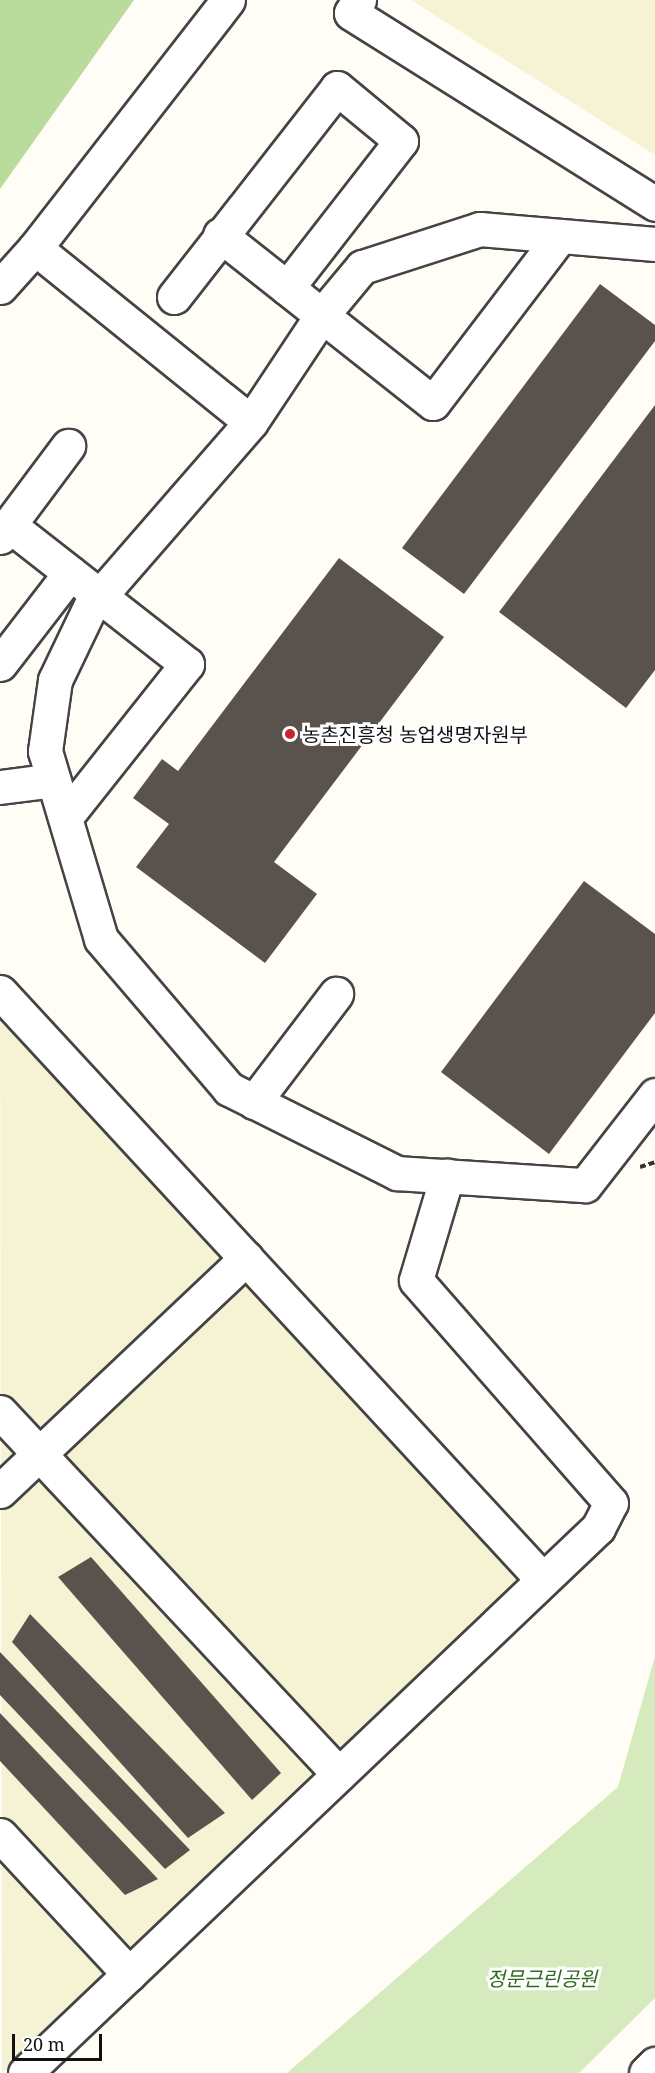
<!DOCTYPE html>
<meta charset="utf-8">
<style>
body{margin:0}
#map{position:relative;width:655px;height:2073px;overflow:hidden;background:#fffdf5;font-family:"Noto Serif","Noto Sans KR",serif}
div>[style]{position:absolute}
[style*='--x']{left:calc(var(--x)*1px);top:calc(var(--y)*1px);width:calc(var(--w)*1px);rotate:calc(var(--a)*1deg)}
.farmland>*{inset:0;background:#f6f3d4}
.green>*{inset:0;background:#d5ebbd}
.forest>*{inset:0;background:#b9dc9c}
.building>*{inset:0;background:#5a524d}
.path>*{height:4px;margin-top:-2px;transform-origin:0;background:repeating-linear-gradient(90deg,#333 0 6px,transparent 0 9px)}
.roads{filter:drop-shadow(2px 0 #444) drop-shadow(-2px 0 #444) drop-shadow(0 2px #444) drop-shadow(0 -2px #444)}
.minor>*{height:33px;margin:-16.5px;padding:0 16.5px;transform-origin:16.5px;border-radius:16.5px;background:#fff}
.dots>*{width:16px;height:16px;translate:-50% -50%;box-sizing:border-box;border:3px solid #fff;border-radius:50%}
span{translate:-50% -50%;white-space:nowrap;text-align:center;line-height:1.15;-webkit-text-stroke:6px #fff;paint-order:stroke}
.poi-label{font-size:20px;color:#111}
.left{translate:0 -50%;text-align:left}
.park-label{font-size:20px;color:#2f6b1f;font-style:italic}
.scale{position:absolute;left:12px;top:2034px;width:90px;height:27px;box-sizing:border-box;border:3px solid #111;border-top:0;padding-left:8px;font-size:18px;line-height:21px;white-space:nowrap;color:#111;-webkit-text-stroke:4px #fff;paint-order:stroke}
</style>
<div id="map">
<div class="farmland">
<i style="clip-path:polygon(411px 0,655px 0,655px 155px)"></i>
<i style="clip-path:polygon(0 970px,548px 1558px,299px 1787px,2px 2073px)"></i>
</div>
<div class="green">
<i style="clip-path:polygon(655px 1656px,655px 1998px,579px 2073px,287px 2073px,618px 1787px)"></i>
</div>
<div class="forest">
<i style="clip-path:polygon(0 0,134px 0,0 189px)"></i>
</div>
<div class="building">
<i style="clip-path:polygon(600px 284px,655px 325px,655px 341px,464px 594px,402px 548px)"></i>
<i style="clip-path:polygon(655px 405px,655px 670px,626px 708px,499px 612px)"></i>
<i style="clip-path:polygon(339px 558px,444px 637px,274px 862px,317px 894px,265px 963px,136px 867px,169px 824px,133px 798px,162px 759px,178px 771px)"></i>
<i style="clip-path:polygon(584px 881px,655px 934px,655px 1013px,549px 1154px,441px 1072px)"></i>
<i style="clip-path:polygon(91px 1557px,281px 1773px,252px 1800px,58px 1577px)"></i>
<i style="clip-path:polygon(30px 1614px,225px 1813px,188px 1838px,12px 1642px)"></i>
<i style="clip-path:polygon(0 1652px,190px 1850px,165px 1869px,0 1695px)"></i>
<i style="clip-path:polygon(0 1713px,158px 1879px,125px 1895px,0 1761px)"></i>
</div>
<div class="path">
<i style="--x:640;--y:1167;--w:16;--a:-18"></i>
</div>
<div class="roads">
<div class="minor">
<i style="--x:359;--y:0;--w:15;--a:122"></i>
<i style="--x:351;--y:13;--w:359;--a:32.1"></i>
<i style="--x:220;--y:235;--w:271;--a:38.3"></i>
<i style="--x:433;--y:403;--w:210;--a:-52.7"></i>
<i style="--x:655;--y:244;--w:176;--a:-175.1"></i>
<i style="--x:480;--y:229;--w:124;--a:162.1"></i>
<i style="--x:362;--y:267;--w:62;--a:129.8"></i>
<i style="--x:322;--y:315;--w:128;--a:123.6"></i>
<i style="--x:251;--y:422;--w:245;--a:131"></i>
<i style="--x:90;--y:607;--w:81;--a:115.6"></i>
<i style="--x:55;--y:680;--w:72;--a:98"></i>
<i style="--x:45;--y:751;--w:196;--a:73.4"></i>
<i style="--x:101;--y:939;--w:197;--a:49.5"></i>
<i style="--x:229;--y:1089;--w:188;--a:26.6"></i>
<i style="--x:397;--y:1173;--w:188;--a:3.7"></i>
<i style="--x:585;--y:1185;--w:114;--a:-52.1"></i>
<i style="--x:35;--y:248;--w:277;--a:38.9"></i>
<i style="--x:0;--y:287;--w:52;--a:-48.1"></i>
<i style="--x:35;--y:248;--w:314;--a:-52.1"></i>
<i style="--x:174;--y:297;--w:265;--a:-52"></i>
<i style="--x:337;--y:88;--w:83;--a:39.6"></i>
<i style="--x:401;--y:141;--w:186;--a:127.8"></i>
<i style="--x:9;--y:525;--w:226;--a:38"></i>
<i style="--x:187;--y:664;--w:196;--a:128.4"></i>
<i style="--x:0;--y:537;--w:114;--a:-53.2"></i>
<i style="--x:0;--y:664;--w:115;--a:-52.4"></i>
<i style="--x:0;--y:787;--w:54;--a:-7.4"></i>
<i style="--x:0;--y:992;--w:800;--a:47.28"></i>
<i style="--x:254;--y:1102;--w:136;--a:-52.8"></i>
<i style="--x:0;--y:1412;--w:496;--a:46.9"></i>
<i style="--x:0;--y:1491;--w:339;--a:-43.4"></i>
<i style="--x:0;--y:1835;--w:190;--a:47.1"></i>
<i style="--x:25;--y:2073;--w:791;--a:-43.57"></i>
<i style="--x:598;--y:1528;--w:28;--a:-63"></i>
<i style="--x:611;--y:1503;--w:296;--a:-131.2"></i>
<i style="--x:416;--y:1280;--w:109;--a:-73.4"></i>
<i style="--x:646;--y:2073;--w:13;--a:-45"></i>
</div>
</div>
<div class="dots">
<i style="left:290px;top:734px;background:#c4262e"></i>
</div>
<div class="poi-label">
<span class="left" style="left:302px;top:734px">농촌진흥청 농업생명자원부</span>
</div>
<div class="park-label">
<span style="left:542px;top:1978px">정문근린공원</span>
</div>
<div class="scale">20 m</div>
</div>
